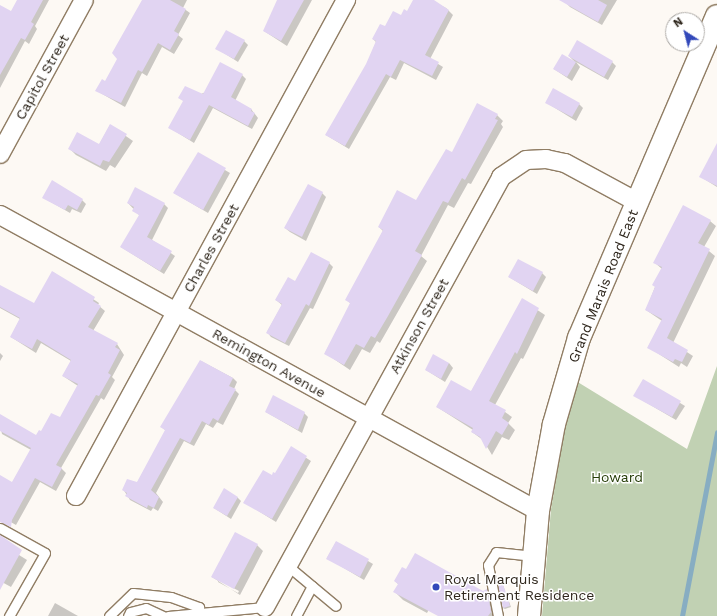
<!DOCTYPE html>
<style>
body{margin:0}
#map{position:relative;width:717px;height:616px;overflow:hidden;background:#fdf9f4;font-family:"Work Sans",sans-serif}
div>[style]{position:absolute}
[style*='--x']{left:calc(var(--x)*1px);top:calc(var(--y)*1px);width:calc(var(--w)*1px);rotate:calc(var(--a)*1deg)}
.green>*{inset:0;background:#c1d1b3}
.shadow>*{inset:0;background:#0003}
.stream>*{height:5px;margin:-2.5px;padding:0 2.5px;transform-origin:2.5px;border-radius:2.5px;background:#87adc2}
.building>*{inset:0;background:#e1d4f2}
.roads{filter:drop-shadow(1px 0 #907d64) drop-shadow(-1px 0 #907d64) drop-shadow(0 1px #907d64) drop-shadow(0 -1px #907d64)}
.lane>*{height:9px;margin:-4.5px;padding:0 4.5px;transform-origin:4.5px;border-radius:4.5px;background:#fff}
.street>*{height:18px;margin:-9px;padding:0 9px;transform-origin:9px;border-radius:9px;background:#fff}
.secondary>*{height:22px;margin:-11px;padding:0 11px;transform-origin:11px;border-radius:11px;background:#fff}
.dots>*{width:11px;height:11px;translate:-50% -50%;box-sizing:border-box;border:2px solid #fff;border-radius:50%}
span{translate:-50% -50%;white-space:nowrap;text-align:center;line-height:1.15;-webkit-text-stroke:3px #fff;paint-order:stroke}
.street-label{font-size:14px;color:#2e261c}
.park-label{font-size:14px;color:#263d08}
.poi-label{font-size:14px;color:#2e261c}
.left{translate:0 -50%;text-align:left}
.north{position:absolute;left:665px;top:12px;width:40px;height:40px;box-sizing:border-box;background:#fff;border:1px solid #aba8a4;border-radius:50%;rotate:324deg;font-size:11px;font-weight:700;line-height:16px;text-align:center;color:#2e261c}
.north::after{content:'';display:block;margin:auto;width:14px;height:18px;background:#3349ba;clip-path:polygon(50% 0,100% 100%,50% 72%,0 100%)}
</style>
<div id="map">
<div class="green">
<i style="clip-path:polygon(717px 366px,717px 616px,542px 616px,551px 509px,565px 427px,576px 381px,687px 449px)"></i>
</div>
<div class="shadow">
<i style="clip-path:polygon(19px 0,49px 0,35px 26px,37px 29px,29px 44px,25px 41px,0 88px,0 6px,11px 12px)"></i>
<i style="clip-path:polygon(143px 0,187px 0,183px 8px,190px 13px,178px 35px,183px 39px,174px 54px,162px 47px,147px 76px,142px 73px,125px 107px,97px 91px,106px 83px,118px 59px)"></i>
<i style="clip-path:polygon(281px 0,312px 0,287px 46px,264px 31px)"></i>
<i style="clip-path:polygon(414px 0,430px 0,446px 8px,453px 15px,430px 59px,443px 67px,436px 80px,404px 63px,396px 80px,390px 77px,349px 149px,326px 135px,367px 64px,376px 42px,373px 39px,408px 13px)"></i>
<i style="clip-path:polygon(567px 0,617px 0,602px 25px,570px 7px,566px 3px)"></i>
<i style="clip-path:polygon(244px 41px,248px 45px,238px 62px,216px 48px)"></i>
<i style="clip-path:polygon(569px 56px,612px 62px,616px 66px,608px 80px,576px 62px,580px 67px,572px 81px,554px 69px,574px 61px)"></i>
<i style="clip-path:polygon(242px 75px,246px 79px,235px 101px,251px 109px,258px 118px,252px 129px,213px 108px,194px 143px,170px 128px,184px 102px)"></i>
<i style="clip-path:polygon(547px 103px,579px 104px,583px 108px,576px 121px)"></i>
<i style="clip-path:polygon(478px 105px,497px 115px,503px 121px,501px 124px,503px 127px,471px 184px,468px 183px,454px 208px,448px 205px,421px 256px,427px 261px,380px 343px,377px 341px,370px 353px,362px 349px,350px 370px,325px 353px,351px 304px,347px 300px,383px 231px,379px 227px,416px 201px,453px 154px)"></i>
<i style="clip-path:polygon(110px 125px,133px 141px,115px 168px,110px 165px,106px 171px,76px 155px,69px 148px,99px 145px)"></i>
<i style="clip-path:polygon(717px 145px,717px 187px,701px 177px)"></i>
<i style="clip-path:polygon(198px 154px,230px 173px,208px 213px,174px 193px)"></i>
<i style="clip-path:polygon(322px 193px,326px 197px,306px 241px,290px 232px,285px 228px)"></i>
<i style="clip-path:polygon(44px 198px,82px 200px,86px 204px,81px 213px,72px 209px,70px 213px)"></i>
<i style="clip-path:polygon(128px 203px,164px 204px,168px 208px,152px 240px,175px 256px,164px 274px,121px 247px,140px 216px)"></i>
<i style="clip-path:polygon(710px 221px,716px 226px,704px 247px,715px 256px,673px 343px,693px 356px,687px 367px,681px 363px,679px 367px,648px 347px,662px 321px,646px 310px,662px 269px,654px 262px)"></i>
<i style="clip-path:polygon(329px 263px,333px 267px,313px 309px,310px 308px,289px 346px,271px 337px,267px 332px,282px 305px,276px 300px,296px 283px)"></i>
<i style="clip-path:polygon(53px 272px,99px 303px,98px 305px,105px 311px,93px 331px,117px 344px,124px 355px,112px 377px,115px 380px,104px 400px,101px 398px,61px 468px,66px 473px,56px 491px,40px 482px,16px 525px,0 516px,0 477px,12px 483px,31px 450px,2px 434px,0 425px,37px 436px,60px 419px,78px 386px,63px 376px,71px 361px,41px 343px,36px 353px,11px 337px,20px 319px,0 308px,0 293px,35px 305px)"></i>
<i style="clip-path:polygon(542px 273px,546px 277px,537px 294px,509px 277px)"></i>
<i style="clip-path:polygon(522px 300px,545px 315px,523px 359px,521px 358px,495px 405px,512px 417px,508px 423px,515px 430px,509px 440px,502px 437px,492px 455px,483px 440px,472px 432px,473px 430px,437px 407px,471px 392px)"></i>
<i style="clip-path:polygon(0 353px,3px 356px,0 361px)"></i>
<i style="clip-path:polygon(201px 361px,233px 378px,237px 382px,234px 389px,239px 394px,223px 425px,217px 422px,213px 428px,206px 424px,194px 446px,184px 441px,156px 493px,163px 502px,158px 511px,153px 508px,151px 511px,130px 500px,123px 489px,137px 483px,166px 431px,162px 427px)"></i>
<i style="clip-path:polygon(449px 363px,453px 368px,445px 382px,426px 370px)"></i>
<i style="clip-path:polygon(643px 380px,685px 406px,676px 420px,635px 396px)"></i>
<i style="clip-path:polygon(266px 412px,304px 413px,308px 417px,302px 433px)"></i>
<i style="clip-path:polygon(291px 448px,311px 461px,276px 522px,244px 502px,276px 474px)"></i>
<i style="clip-path:polygon(237px 497px,241px 501px,231px 519px,214px 508px)"></i>
<i style="clip-path:polygon(336px 542px,373px 564px,364px 580px,327px 558px)"></i>
<i style="clip-path:polygon(0 543px,27px 560px,11px 587px,0 581px)"></i>
<i style="clip-path:polygon(evenodd,257px 545px,263px 551px,240px 595px,212px 577px,257px 545px,218px 580px,239px 591px,238px 593px,218px 582px,218px 580px)"></i>
<i style="clip-path:polygon(406px 570px,447px 576px,427px 613px,403px 600px,395px 592px,399px 585px,395px 581px)"></i>
<i style="clip-path:polygon(503px 585px,511px 607px,505px 609px,503px 608px)"></i>
<i style="clip-path:polygon(486px 591px,494px 598px,497px 616px,440px 616px)"></i>
<i style="clip-path:polygon(55px 603px,78px 616px,48px 616px)"></i>
</div>
<div class="stream">
<i style="--x:682;--y:616;--w:187;--a:-79.2"></i>
</div>
<div class="building">
<i style="clip-path:polygon(17px 0,43px 0,31px 22px,34px 24px,25px 40px,21px 38px,0 75px,0 5px,11px 11px)"></i>
<i style="clip-path:polygon(142px 0,170px 0,186px 9px,174px 31px,179px 34px,170px 50px,158px 43px,142px 72px,138px 70px,121px 103px,95px 91px,102px 79px,105px 81px,117px 59px,112px 53px)"></i>
<i style="clip-path:polygon(277px 0,304px 0,281px 41px,263px 31px)"></i>
<i style="clip-path:polygon(413px 0,434px 0,449px 10px,425px 55px,439px 62px,432px 76px,400px 60px,391px 77px,386px 74px,345px 146px,325px 135px,366px 64px,376px 41px,372px 39px,380px 24px,385px 26px,393px 11px,401px 15px,404px 9px,407px 11px)"></i>
<i style="clip-path:polygon(559px 0,598px 0,607px 5px,598px 22px)"></i>
<i style="clip-path:polygon(226px 30px,245px 40px,234px 59px,215px 49px)"></i>
<i style="clip-path:polygon(577px 40px,613px 61px,604px 77px,568px 56px)"></i>
<i style="clip-path:polygon(562px 54px,576px 62px,567px 77px,553px 69px)"></i>
<i style="clip-path:polygon(220px 62px,243px 74px,231px 97px,252px 109px,251px 111px,255px 113px,248px 126px,209px 105px,190px 140px,168px 128px,183px 101px,178px 98px,185px 86px,203px 94px)"></i>
<i style="clip-path:polygon(553px 88px,580px 103px,572px 117px,545px 103px)"></i>
<i style="clip-path:polygon(477px 103px,498px 114px,495px 119px,498px 120px,465px 180px,462px 178px,448px 203px,443px 201px,415px 251px,422px 255px,388px 316px,375px 338px,371px 336px,364px 348px,356px 344px,344px 365px,324px 354px,350px 303px,345px 300px,383px 230px,378px 227px,397px 190px,416px 200px,446px 149px,452px 152px)"></i>
<i style="clip-path:polygon(110px 124px,127px 134px,109px 162px,103px 160px,100px 166px,68px 149px,77px 132px,99px 144px)"></i>
<i style="clip-path:polygon(717px 143px,717px 186px,699px 177px)"></i>
<i style="clip-path:polygon(198px 152px,226px 168px,203px 210px,173px 193px)"></i>
<i style="clip-path:polygon(52px 180px,83px 199px,77px 210px,68px 205px,65px 210px,42px 198px)"></i>
<i style="clip-path:polygon(308px 184px,323px 192px,302px 237px,284px 228px)"></i>
<i style="clip-path:polygon(135px 187px,165px 203px,147px 237px,172px 251px,160px 271px,120px 247px,139px 215px,132px 211px,134px 207px,127px 203px)"></i>
<i style="clip-path:polygon(683px 205px,711px 220px,698px 243px,710px 249px,667px 338px,688px 350px,682px 362px,675px 359px,673px 362px,647px 348px,662px 319px,645px 310px,655px 287px,652px 285px,662px 267px,653px 263px)"></i>
<i style="clip-path:polygon(311px 252px,330px 262px,309px 306px,306px 304px,285px 343px,266px 333px,282px 304px,275px 300px,288px 277px,295px 281px)"></i>
<i style="clip-path:polygon(518px 259px,543px 272px,533px 291px,508px 277px)"></i>
<i style="clip-path:polygon(52px 271px,95px 297px,93px 301px,101px 306px,88px 327px,118px 343px,115px 347px,120px 350px,108px 373px,111px 375px,99px 396px,96px 395px,56px 465px,62px 468px,52px 487px,35px 478px,12px 520px,11px 527px,0 522px,0 475px,12px 482px,31px 448px,0 431px,0 414px,36px 435px,39px 430px,41px 431px,51px 413px,60px 417px,78px 384px,62px 376px,71px 360px,37px 339px,32px 349px,10px 337px,20px 318px,0 307px,0 285px,34px 303px)"></i>
<i style="clip-path:polygon(522px 298px,539px 308px,517px 354px,515px 352px,489px 401px,506px 410px,502px 418px,509px 423px,502px 435px,496px 431px,486px 449px,480px 437px,471px 432px,473px 428px,436px 407px,451px 380px,471px 391px)"></i>
<i style="clip-path:polygon(433px 354px,449px 363px,441px 379px,425px 370px)"></i>
<i style="clip-path:polygon(200px 360px,233px 378px,229px 386px,236px 389px,218px 421px,213px 418px,209px 425px,202px 421px,190px 443px,180px 438px,151px 490px,159px 497px,154px 508px,148px 505px,147px 508px,125px 496px,127px 493px,122px 490px,127px 479px,137px 482px,165px 430px,160px 427px)"></i>
<i style="clip-path:polygon(643px 379px,681px 401px,672px 417px,633px 396px)"></i>
<i style="clip-path:polygon(273px 395px,305px 412px,298px 430px,265px 412px)"></i>
<i style="clip-path:polygon(291px 446px,307px 456px,272px 519px,243px 503px,263px 470px,272px 475px,273px 472px,275px 473px)"></i>
<i style="clip-path:polygon(224px 488px,238px 497px,227px 516px,213px 508px)"></i>
<i style="clip-path:polygon(235px 532px,258px 544px,234px 589px,211px 577px)"></i>
<i style="clip-path:polygon(0 535px,22px 550px,0 590px)"></i>
<i style="clip-path:polygon(336px 541px,369px 559px,360px 577px,326px 559px)"></i>
<i style="clip-path:polygon(415px 553px,483px 591px,487px 589px,491px 612px,488px 616px,438px 616px,393px 592px,398px 584px,394px 581px,402px 567px,406px 569px)"></i>
<i style="clip-path:polygon(503px 584px,510px 606px,503px 608px,498px 586px)"></i>
</div>
<div class="roads">
<div class="lane">
<i style="--x:0;--y:528;--w:51;--a:29.1"></i>
<i style="--x:45;--y:553;--w:73;--a:119.7"></i>
<i style="--x:288;--y:566;--w:62;--a:39.8"></i>
<i style="--x:109;--y:616;--w:33;--a:-44"></i>
<i style="--x:133;--y:593;--w:38;--a:6"></i>
<i style="--x:171;--y:597;--w:30;--a:20"></i>
<i style="--x:199;--y:607;--w:9;--a:96"></i>
<i style="--x:128;--y:616;--w:4;--a:-63"></i>
<i style="--x:130;--y:612;--w:16;--a:-14"></i>
<i style="--x:146;--y:608;--w:19;--a:25"></i>
<i style="--x:168;--y:616;--w:97;--a:-5.3"></i>
<i style="--x:296;--y:616;--w:34;--a:-62"></i>
<i style="--x:498;--y:616;--w:52;--a:-101.1"></i>
<i style="--x:488;--y:565;--w:15;--a:-58"></i>
<i style="--x:496;--y:552;--w:38;--a:6"></i>
</div>
<div class="street">
<i style="--x:0;--y:154;--w:175;--a:-61.4"></i>
<i style="--x:0;--y:215;--w:614;--a:28.82"></i>
<i style="--x:76;--y:496;--w:565;--a:-61.44"></i>
<i style="--x:265;--y:607;--w:491;--a:-61.2"></i>
<i style="--x:501;--y:177;--w:30;--a:-34"></i>
<i style="--x:526;--y:160;--w:20;--a:-3"></i>
<i style="--x:546;--y:159;--w:19;--a:12"></i>
<i style="--x:565;--y:163;--w:82;--a:28.4"></i>
</div>
<div class="secondary">
<i style="--x:529;--y:616;--w:105;--a:-85.1"></i>
<i style="--x:538;--y:511;--w:88;--a:-79.6"></i>
<i style="--x:554;--y:424;--w:90;--a:-73.8"></i>
<i style="--x:579;--y:338;--w:350;--a:-66.8"></i>
</div>
</div>
<div class="dots">
<i style="left:436px;top:587px;background:#3349ba"></i>
</div>
<div class="street-label">
<span style="left:42px;top:77px;rotate:-61deg">Capitol Street</span>
<span style="left:211px;top:248px;rotate:-61deg">Charles Street</span>
<span style="left:603px;top:286px;rotate:-68deg">Grand Marais Road East</span>
<span style="left:419px;top:326px;rotate:-61deg">Atkinson Street</span>
<span style="left:269px;top:363px;rotate:29deg">Remington Avenue</span>
</div>
<div class="park-label">
<span style="left:617px;top:477px">Howard</span>
</div>
<div class="poi-label">
<span class="left" style="left:444px;top:587px">Royal Marquis<br>Retirement Residence</span>
</div>
<div class="north">N</div>
</div>
